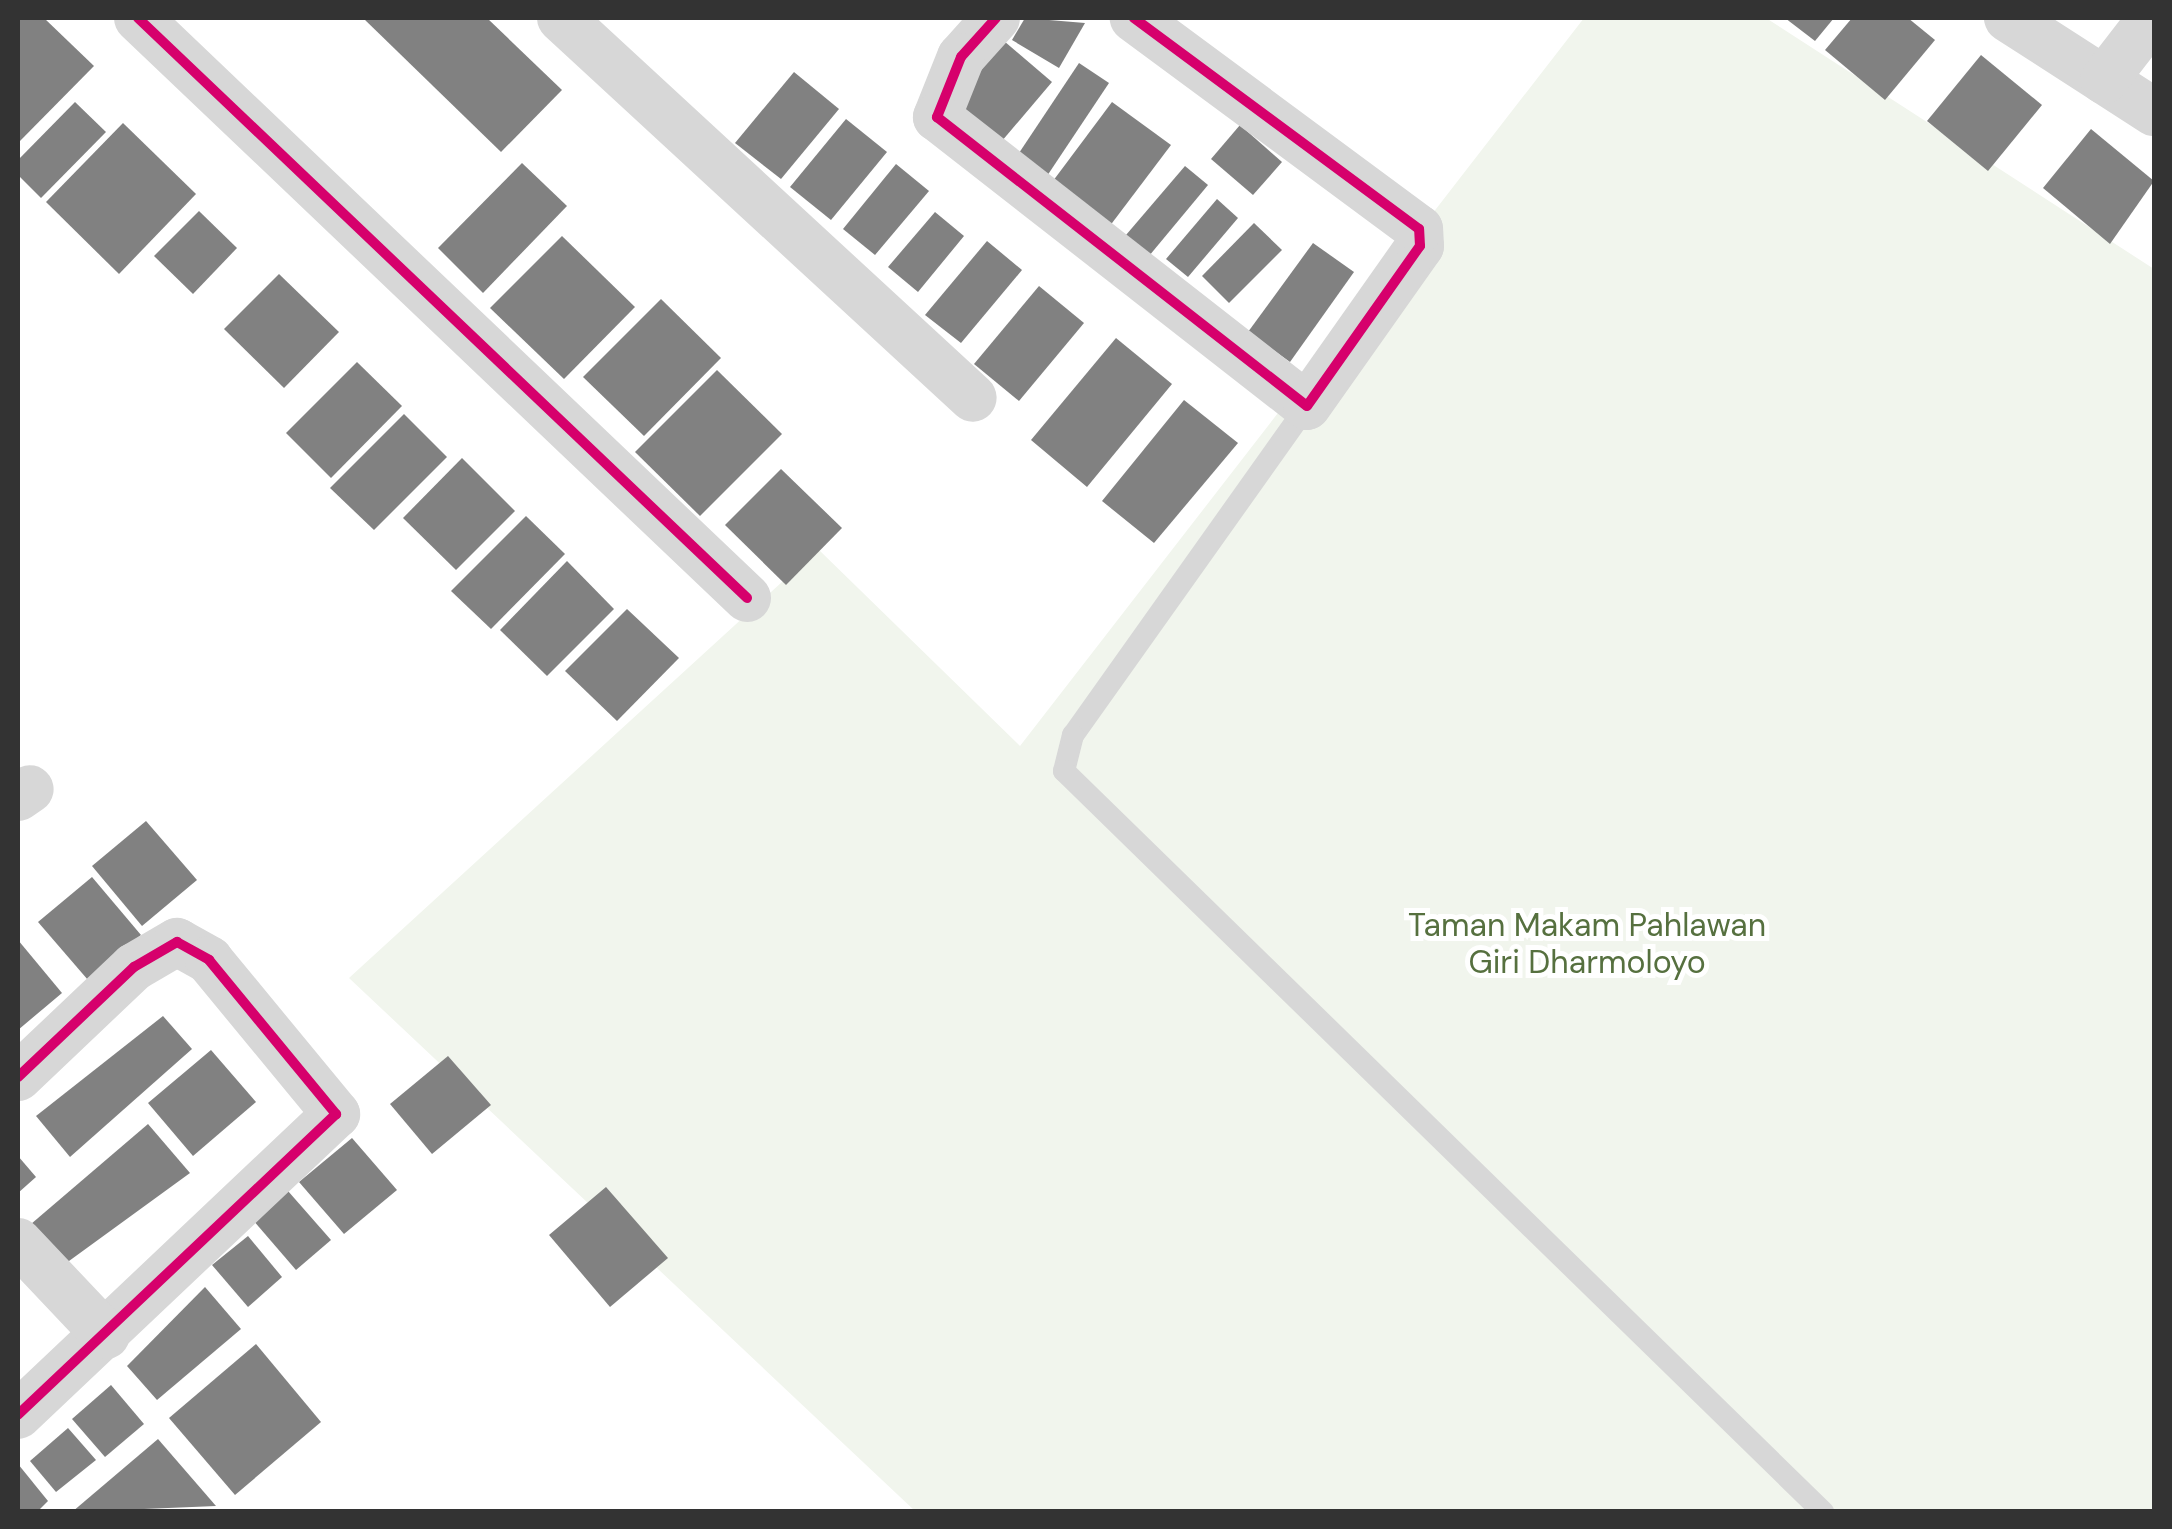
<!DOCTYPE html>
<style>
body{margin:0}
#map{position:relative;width:2172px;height:1529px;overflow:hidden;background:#fff;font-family:"DM Sans",sans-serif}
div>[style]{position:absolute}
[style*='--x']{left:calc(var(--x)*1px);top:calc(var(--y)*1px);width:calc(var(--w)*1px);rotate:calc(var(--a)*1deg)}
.green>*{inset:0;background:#f1f5ed}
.building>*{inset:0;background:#818181}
.service>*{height:22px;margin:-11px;padding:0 11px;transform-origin:11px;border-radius:11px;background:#d7d7d7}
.minor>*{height:48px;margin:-24px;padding:0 24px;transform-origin:24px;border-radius:24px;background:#d7d7d7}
.cycleway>*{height:10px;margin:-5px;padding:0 5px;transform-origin:5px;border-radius:5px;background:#d6006c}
span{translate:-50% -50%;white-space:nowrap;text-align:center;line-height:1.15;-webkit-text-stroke:10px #fff;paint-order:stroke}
.park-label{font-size:32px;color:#56703f}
.frame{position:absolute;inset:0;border:20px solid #333;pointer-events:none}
</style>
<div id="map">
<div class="green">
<i style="clip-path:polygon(1584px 18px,1766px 18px,2154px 269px,2154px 1511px,915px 1511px,349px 978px,818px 549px,1020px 746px)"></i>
</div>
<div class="building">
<i style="clip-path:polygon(18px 18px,44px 18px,94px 66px,18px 143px)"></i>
<i style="clip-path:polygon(363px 18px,487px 18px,562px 90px,501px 152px)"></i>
<i style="clip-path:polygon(1025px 18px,1085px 23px,1059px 68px,1012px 40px)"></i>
<i style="clip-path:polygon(1785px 18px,1834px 18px,1815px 41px)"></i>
<i style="clip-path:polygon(1852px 18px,1908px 18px,1935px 40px,1885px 100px,1825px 50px)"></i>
<i style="clip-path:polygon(1004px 41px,1052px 82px,996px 148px,948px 108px)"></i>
<i style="clip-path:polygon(1981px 55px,2042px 105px,1988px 171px,1927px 121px)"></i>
<i style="clip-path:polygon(1079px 63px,1109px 83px,1041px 185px,1011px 165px)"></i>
<i style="clip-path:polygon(794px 72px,839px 109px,781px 179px,735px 143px)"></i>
<i style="clip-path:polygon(75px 102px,106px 132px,41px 198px,18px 175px,18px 160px)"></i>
<i style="clip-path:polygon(1112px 102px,1171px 145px,1103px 235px,1044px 193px)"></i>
<i style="clip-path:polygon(846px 119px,887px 152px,831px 220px,790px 187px)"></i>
<i style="clip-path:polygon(123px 123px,196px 194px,119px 274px,46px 202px)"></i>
<i style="clip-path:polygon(1240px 125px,1282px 162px,1253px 195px,1211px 159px)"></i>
<i style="clip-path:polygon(2091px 129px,2154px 181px,2110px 244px,2043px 188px)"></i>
<i style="clip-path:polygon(522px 163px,567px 206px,483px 293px,438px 248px)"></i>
<i style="clip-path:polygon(896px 164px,929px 191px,875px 255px,843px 229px)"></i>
<i style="clip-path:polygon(1185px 166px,1208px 185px,1144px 262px,1120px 242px)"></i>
<i style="clip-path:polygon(1217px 199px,1238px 218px,1188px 277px,1166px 259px)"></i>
<i style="clip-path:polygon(199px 211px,237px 248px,193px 294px,154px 256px)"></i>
<i style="clip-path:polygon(935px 212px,964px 236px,918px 292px,888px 267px)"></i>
<i style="clip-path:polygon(1254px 223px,1282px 250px,1229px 303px,1202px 276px)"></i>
<i style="clip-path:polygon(562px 236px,635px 307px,564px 379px,490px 308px)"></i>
<i style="clip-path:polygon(987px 241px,1022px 270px,961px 343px,925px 315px)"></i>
<i style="clip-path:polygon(1313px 243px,1354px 272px,1290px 362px,1248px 332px)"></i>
<i style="clip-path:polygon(279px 274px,339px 332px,284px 388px,224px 329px)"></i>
<i style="clip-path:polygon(1039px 286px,1084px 323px,1019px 401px,974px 364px)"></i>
<i style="clip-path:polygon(661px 299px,721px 358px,644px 436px,583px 377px)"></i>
<i style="clip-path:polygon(1116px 338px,1172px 384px,1087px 487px,1031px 440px)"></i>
<i style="clip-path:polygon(357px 362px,402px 406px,331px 478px,286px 433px)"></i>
<i style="clip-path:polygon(717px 370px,782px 434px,700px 516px,635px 452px)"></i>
<i style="clip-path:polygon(1184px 400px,1238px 443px,1154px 543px,1102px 501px)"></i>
<i style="clip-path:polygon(404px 414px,447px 457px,374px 530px,330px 488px)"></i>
<i style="clip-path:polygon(462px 458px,515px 511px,456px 570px,403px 518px)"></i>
<i style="clip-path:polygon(781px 469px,842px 528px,786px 585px,725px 525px)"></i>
<i style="clip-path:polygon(526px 516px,565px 554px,491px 629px,451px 591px)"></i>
<i style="clip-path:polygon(567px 561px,614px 609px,547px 676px,500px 630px)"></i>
<i style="clip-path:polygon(627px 609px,679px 658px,617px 721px,565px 671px)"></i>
<i style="clip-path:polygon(146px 821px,197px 880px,142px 926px,92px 866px)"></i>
<i style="clip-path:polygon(92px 877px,141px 935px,88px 980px,38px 922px)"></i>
<i style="clip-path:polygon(18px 940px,62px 993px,18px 1030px)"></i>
<i style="clip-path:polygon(163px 1016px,192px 1049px,70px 1157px,36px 1116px)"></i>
<i style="clip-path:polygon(211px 1050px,256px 1102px,193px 1156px,148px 1103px)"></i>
<i style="clip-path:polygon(448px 1056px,491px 1105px,432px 1154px,390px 1104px)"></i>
<i style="clip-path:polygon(148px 1124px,190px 1173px,58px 1269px,24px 1230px)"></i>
<i style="clip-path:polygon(352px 1138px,397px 1190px,344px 1234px,299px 1182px)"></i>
<i style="clip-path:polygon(18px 1156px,36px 1177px,18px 1193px)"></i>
<i style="clip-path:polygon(606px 1187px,668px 1258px,610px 1307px,549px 1235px)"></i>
<i style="clip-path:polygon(288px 1191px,331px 1240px,296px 1270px,253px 1220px)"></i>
<i style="clip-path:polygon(248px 1236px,282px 1277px,248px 1307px,212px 1265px)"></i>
<i style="clip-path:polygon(205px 1287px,241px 1329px,157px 1400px,127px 1366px)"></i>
<i style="clip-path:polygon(256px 1344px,321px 1422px,235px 1495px,169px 1418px)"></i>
<i style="clip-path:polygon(111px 1385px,144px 1424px,105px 1457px,72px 1419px)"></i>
<i style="clip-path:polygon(68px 1428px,96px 1460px,56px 1492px,30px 1461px)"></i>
<i style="clip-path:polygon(158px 1439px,216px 1506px,72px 1512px)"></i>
<i style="clip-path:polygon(18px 1464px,48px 1501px,37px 1512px,18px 1512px)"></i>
</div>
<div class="service">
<i style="--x:1307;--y:406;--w:404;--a:125.4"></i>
<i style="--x:1073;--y:735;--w:37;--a:104"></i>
<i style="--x:1064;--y:771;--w:1061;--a:44.31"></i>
</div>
<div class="minor">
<i style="--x:138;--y:18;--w:841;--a:43.6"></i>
<i style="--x:561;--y:18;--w:560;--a:42.69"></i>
<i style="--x:996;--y:18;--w:52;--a:131.9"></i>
<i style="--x:961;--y:57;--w:65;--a:111.8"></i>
<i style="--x:937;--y:117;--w:469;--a:38"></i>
<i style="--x:1307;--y:406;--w:196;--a:-54.8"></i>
<i style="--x:1420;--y:246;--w:17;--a:-93"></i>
<i style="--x:1419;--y:229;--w:355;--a:-143.5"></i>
<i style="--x:2008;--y:18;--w:174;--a:32.8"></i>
<i style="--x:2104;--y:80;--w:78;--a:-52.3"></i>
<i style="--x:18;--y:797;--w:14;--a:-34"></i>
<i style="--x:18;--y:1077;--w:160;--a:-43.5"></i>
<i style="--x:134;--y:967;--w:50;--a:-30.2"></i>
<i style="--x:177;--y:942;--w:37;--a:29"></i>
<i style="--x:209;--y:960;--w:200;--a:50.5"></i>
<i style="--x:336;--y:1114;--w:438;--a:136.6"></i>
<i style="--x:18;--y:1242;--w:128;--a:46.6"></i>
</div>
<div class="cycleway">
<i style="--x:138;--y:18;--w:841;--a:43.6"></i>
<i style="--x:996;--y:18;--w:52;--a:131.9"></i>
<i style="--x:961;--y:57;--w:65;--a:111.8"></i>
<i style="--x:937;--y:117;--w:469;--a:38"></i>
<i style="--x:1307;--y:406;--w:196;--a:-54.8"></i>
<i style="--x:1420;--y:246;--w:17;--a:-93"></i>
<i style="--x:1419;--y:229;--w:355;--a:-143.5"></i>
<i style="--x:18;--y:1077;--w:160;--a:-43.5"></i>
<i style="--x:134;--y:967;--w:50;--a:-30.2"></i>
<i style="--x:177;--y:942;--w:37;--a:29"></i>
<i style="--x:209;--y:960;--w:200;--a:50.5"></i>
<i style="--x:336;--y:1114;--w:438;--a:136.6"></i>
</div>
<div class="park-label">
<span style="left:1587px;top:944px">Taman Makam Pahlawan<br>Giri Dharmoloyo</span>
</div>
<div class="frame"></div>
</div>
